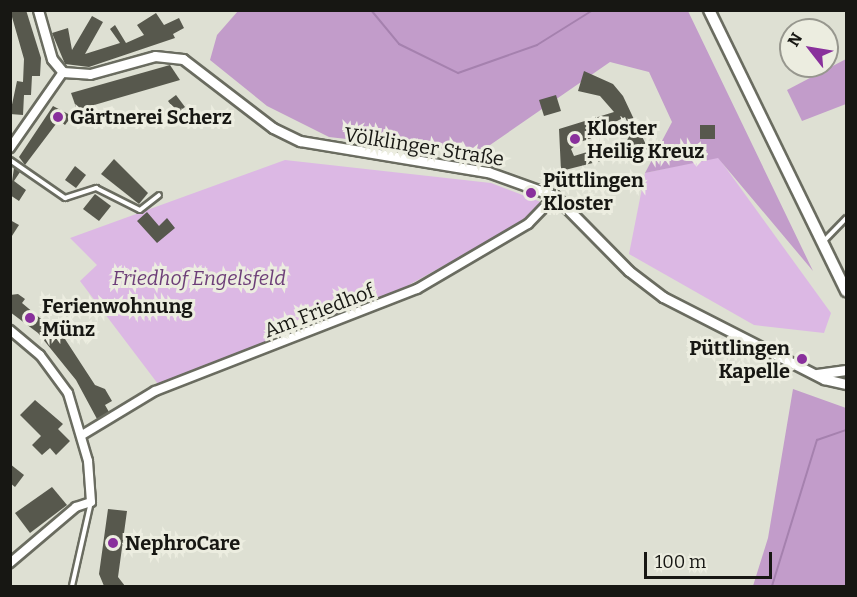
<!DOCTYPE html>
<meta charset="utf-8">
<style>
body{margin:0}
#map{position:relative;width:857px;height:597px;overflow:hidden;background:#dee0d3;font-family:Bitter,serif}
div>[style]{position:absolute}
[style*='--x']{left:calc(var(--x)*1px);top:calc(var(--y)*1px);width:calc(var(--w)*1px);rotate:calc(var(--a)*1deg)}
.green>*{inset:0;background:#dcb8e4}
.forest>*{inset:0;background:#c29cca}
.stream>*{height:2px;margin:-1px;padding:0 1px;transform-origin:1px;border-radius:1px;background:#a581ae}
.building>*{inset:0;background:#57584d}
.roads{filter:drop-shadow(2px 0 #6a6c60) drop-shadow(-2px 0 #6a6c60) drop-shadow(0 2px #6a6c60) drop-shadow(0 -2px #6a6c60)}
.service>*{height:4px;margin:-2px;padding:0 2px;transform-origin:2px;border-radius:2px;background:#fff}
.minor>*{height:8px;margin:-4px;padding:0 4px;transform-origin:4px;border-radius:4px;background:#fff}
.tertiary>*{height:9px;margin:-4.5px;padding:0 4.5px;transform-origin:4.5px;border-radius:4.5px;background:#fff}
.secondary>*{height:10px;margin:-5px;padding:0 5px;transform-origin:5px;border-radius:5px;background:#fff}
.dots>*{width:16px;height:16px;translate:-50% -50%;box-sizing:border-box;border:3px solid #ecede0;border-radius:50%}
span{translate:-50% -50%;white-space:nowrap;text-align:center;line-height:1.15;-webkit-text-stroke:6px #ecede0;paint-order:stroke}
.poi-label{font-size:20px;color:#171713;font-weight:700}
.left{translate:0 -50%;text-align:left}
.right{translate:-100% -50%;text-align:right}
.street-label{font-size:20px;color:#171713}
.park-label{font-size:20px;color:#6d3e78;font-style:italic}
.frame{position:absolute;inset:0;border:12px solid #171713;pointer-events:none}
.north{position:absolute;left:779px;top:18px;width:60px;height:60px;box-sizing:border-box;background:#ecede0;border:2px solid #97978e;border-radius:50%;rotate:301deg;font-size:16px;font-weight:700;line-height:24px;text-align:center;color:#171713}
.north::after{content:'';display:block;margin:auto;width:21px;height:27px;background:#89309c;clip-path:polygon(50% 0,100% 100%,50% 72%,0 100%)}
.scale{position:absolute;left:644px;top:552px;width:128px;height:27px;box-sizing:border-box;border:3px solid #171713;border-top:0;padding-left:8px;font-size:18px;line-height:21px;white-space:nowrap;color:#171713;-webkit-text-stroke:4px #ecede0;paint-order:stroke}
</style>
<div id="map">
<div class="green">
<i style="clip-path:polygon(718px 157px,831px 313px,824px 333px,754px 325px,629px 254px,645px 173px)"></i>
<i style="clip-path:polygon(285px 160px,491px 183px,541px 202px,526px 220px,380px 301px,158px 384px,80px 281px,97px 265px,70px 238px)"></i>
</div>
<div class="forest">
<i style="clip-path:polygon(238px 11px,688px 11px,813px 271px,718px 158px,645px 173px,672px 122px,649px 72px,610px 62px,477px 154px,329px 137px,267px 106px,210px 60px,217px 35px)"></i>
<i style="clip-path:polygon(846px 59px,846px 104px,802px 121px,787px 90px)"></i>
<i style="clip-path:polygon(793px 389px,846px 408px,846px 586px,753px 586px,768px 538px)"></i>
</div>
<div class="stream">
<i style="--x:371;--y:10;--w:44;--a:50.5"></i>
<i style="--x:399;--y:44;--w:66;--a:26.2"></i>
<i style="--x:458;--y:73;--w:84;--a:-19.5"></i>
<i style="--x:537;--y:45;--w:66;--a:-32"></i>
<i style="--x:772;--y:586;--w:153;--a:-72.9"></i>
<i style="--x:817;--y:440;--w:31;--a:-19"></i>
</div>
<div class="building">
<i style="clip-path:polygon(10px 10px,26px 10px,41px 58px,40px 76px,32px 76px,31px 95px,24px 95px,23px 115px,10px 114px,17px 81px,23px 82px,24px 59px)"></i>
<i style="clip-path:polygon(156px 13px,164px 25px,179px 18px,184px 28px,173px 34px,175px 38px,89px 67px,65px 64px,52px 33px,68px 28px,72px 50px,92px 16px,103px 22px,85px 54px,120px 43px,110px 29px,115px 25px,126px 43px,144px 35px,137px 25px)"></i>
<i style="clip-path:polygon(170px 65px,180px 80px,77px 110px,71px 93px)"></i>
<i style="clip-path:polygon(evenodd,584px 71px,613px 84px,623px 96px,648px 149px,561px 171px,559px 129px,614px 112px,600px 96px,578px 91px,584px 71px,625px 117px,632px 132px,627px 140px,574px 156px,571px 149px,580px 142px,607px 133px,605px 127px,625px 117px)"></i>
<i style="clip-path:polygon(176px 95px,185px 107px,177px 113px,168px 101px)"></i>
<i style="clip-path:polygon(556px 95px,561px 111px,544px 116px,539px 100px)"></i>
<i style="clip-path:polygon(53px 106px,72px 116px,65px 125px,59px 120px,25px 165px,19px 157px)"></i>
<i style="clip-path:polygon(700px 125px,715px 125px,715px 139px,700px 139px)"></i>
<i style="clip-path:polygon(114px 159px,148px 193px,139px 204px,101px 174px)"></i>
<i style="clip-path:polygon(75px 166px,86px 175px,76px 188px,65px 180px)"></i>
<i style="clip-path:polygon(14px 168px,20px 172px,14px 181px,26px 190px,19px 201px,10px 195px)"></i>
<i style="clip-path:polygon(95px 194px,111px 206px,99px 221px,83px 209px)"></i>
<i style="clip-path:polygon(147px 212px,159px 226px,167px 218px,175px 228px,157px 243px,137px 221px)"></i>
<i style="clip-path:polygon(10px 220px,19px 225px,10px 239px)"></i>
<i style="clip-path:polygon(18px 294px,25px 299px,22px 303px,65px 339px,95px 385px,105px 389px,112px 401px,105px 405px,109px 412px,97px 419px,76px 380px,38px 333px,10px 312px,10px 295px)"></i>
<i style="clip-path:polygon(35px 400px,63px 424px,58px 429px,70px 441px,56px 455px,50px 448px,42px 455px,32px 445px,41px 436px,20px 415px)"></i>
<i style="clip-path:polygon(10px 464px,24px 475px,15px 487px,10px 483px)"></i>
<i style="clip-path:polygon(52px 487px,67px 505px,30px 533px,15px 513px)"></i>
<i style="clip-path:polygon(108px 509px,127px 511px,118px 577px,125px 586px,104px 586px,99px 574px)"></i>
</div>
<div class="roads">
<div class="service">
<i style="--x:10;--y:160;--w:67;--a:34.6"></i>
<i style="--x:65;--y:198;--w:33;--a:-18"></i>
<i style="--x:96;--y:188;--w:49;--a:26.6"></i>
<i style="--x:140;--y:210;--w:24;--a:-38"></i>
<i style="--x:824;--y:241;--w:32;--a:-46"></i>
<i style="--x:72;--y:586;--w:86;--a:-77.3"></i>
</div>
<div class="minor">
<i style="--x:10;--y:148;--w:93;--a:-55.1"></i>
<i style="--x:10;--y:330;--w:39;--a:40"></i>
<i style="--x:40;--y:355;--w:47;--a:53.6"></i>
<i style="--x:68;--y:393;--w:71;--a:73.6"></i>
<i style="--x:88;--y:461;--w:41;--a:85.8"></i>
<i style="--x:91;--y:502;--w:16;--a:162"></i>
<i style="--x:76;--y:507;--w:87;--a:139.7"></i>
<i style="--x:82;--y:435;--w:85;--a:-31.1"></i>
<i style="--x:155;--y:391;--w:281;--a:-21.3"></i>
<i style="--x:417;--y:289;--w:129;--a:-30.4"></i>
<i style="--x:528;--y:224;--w:39;--a:-46"></i>
</div>
<div class="tertiary">
<i style="--x:38;--y:10;--w:51;--a:74.1"></i>
<i style="--x:52;--y:59;--w:17;--a:50"></i>
<i style="--x:63;--y:72;--w:27;--a:4"></i>
<i style="--x:90;--y:74;--w:67;--a:-15.5"></i>
<i style="--x:155;--y:56;--w:28;--a:6"></i>
<i style="--x:183;--y:59;--w:113;--a:37.5"></i>
<i style="--x:273;--y:128;--w:30;--a:26"></i>
<i style="--x:300;--y:141;--w:191;--a:9.4"></i>
<i style="--x:488;--y:172;--w:71;--a:19.7"></i>
<i style="--x:555;--y:196;--w:105;--a:45.4"></i>
<i style="--x:629;--y:271;--w:43;--a:37.4"></i>
<i style="--x:663;--y:297;--w:181;--a:27"></i>
<i style="--x:824;--y:379;--w:23;--a:13"></i>
<i style="--x:817;--y:374;--w:29;--a:-8"></i>
</div>
<div class="secondary">
<i style="--x:709;--y:10;--w:313;--a:64"></i>
</div>
</div>
<div class="dots">
<i style="left:58px;top:117px;background:#89309c"></i>
<i style="left:575px;top:139px;background:#89309c"></i>
<i style="left:531px;top:193px;background:#89309c"></i>
<i style="left:30px;top:318px;background:#89309c"></i>
<i style="left:802px;top:359px;background:#89309c"></i>
<i style="left:113px;top:543px;background:#89309c"></i>
</div>
<div class="poi-label">
<span class="left" style="left:70px;top:117px">Gärtnerei Scherz</span>
<span class="left" style="left:587px;top:140px">Kloster<br>Heilig Kreuz</span>
<span class="left" style="left:543px;top:192px">Püttlingen<br>Kloster</span>
<span class="left" style="left:42px;top:318px">Ferienwohnung<br>Münz</span>
<span class="right" style="left:790px;top:360px">Püttlingen<br>Kapelle</span>
<span class="left" style="left:125px;top:543px">NephroCare</span>
</div>
<div class="street-label">
<span style="left:424px;top:147px;rotate:9deg">Völklinger Straße</span>
<span style="left:319px;top:311px;rotate:-21deg">Am Friedhof</span>
</div>
<div class="park-label">
<span style="left:199px;top:278px">Friedhof Engelsfeld</span>
</div>
<div class="frame"></div>
<div class="north">N</div>
<div class="scale">100 m</div>
</div>
